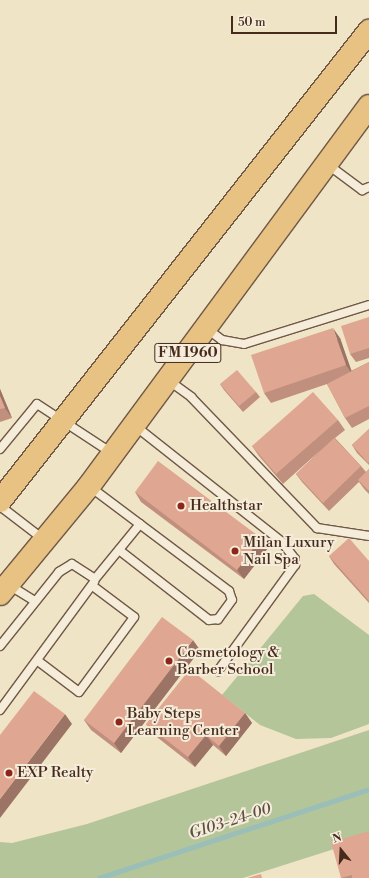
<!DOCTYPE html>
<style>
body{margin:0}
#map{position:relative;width:369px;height:878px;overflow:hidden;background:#f0e4c6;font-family:"Libre Bodoni",serif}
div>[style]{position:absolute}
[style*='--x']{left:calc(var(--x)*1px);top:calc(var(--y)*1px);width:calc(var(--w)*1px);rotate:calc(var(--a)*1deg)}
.green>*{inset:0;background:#b4c599}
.stream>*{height:4.5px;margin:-2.25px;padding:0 2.25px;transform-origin:2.25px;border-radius:2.25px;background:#9abeb8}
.roads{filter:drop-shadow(1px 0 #705846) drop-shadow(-1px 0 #705846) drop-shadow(0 1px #705846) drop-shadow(0 -1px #705846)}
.lane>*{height:8px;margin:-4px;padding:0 4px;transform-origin:4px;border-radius:4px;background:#f5edda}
.primary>*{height:22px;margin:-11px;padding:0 11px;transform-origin:11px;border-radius:11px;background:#e8c283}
.wall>*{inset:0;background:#c08f7e}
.shaded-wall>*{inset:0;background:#9c7466}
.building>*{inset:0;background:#dfa692}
.dots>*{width:11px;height:11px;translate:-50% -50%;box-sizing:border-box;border:2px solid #f5edda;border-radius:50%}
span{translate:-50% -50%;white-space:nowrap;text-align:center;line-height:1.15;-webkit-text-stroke:4px #f5edda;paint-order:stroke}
.shield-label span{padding:1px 3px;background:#f5edda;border:1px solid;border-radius:3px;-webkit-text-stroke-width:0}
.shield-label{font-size:14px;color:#462a1c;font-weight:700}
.poi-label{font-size:15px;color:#462a1c}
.left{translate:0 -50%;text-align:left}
.water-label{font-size:16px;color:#5b4f43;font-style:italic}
.north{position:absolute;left:321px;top:830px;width:40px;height:40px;-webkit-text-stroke:3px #f5edda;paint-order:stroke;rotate:342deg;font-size:11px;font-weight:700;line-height:16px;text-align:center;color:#462a1c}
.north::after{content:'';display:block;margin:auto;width:14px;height:18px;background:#462a1c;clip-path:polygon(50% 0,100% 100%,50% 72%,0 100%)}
.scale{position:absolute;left:231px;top:16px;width:106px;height:18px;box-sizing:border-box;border:2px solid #462a1c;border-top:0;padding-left:5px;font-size:12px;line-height:14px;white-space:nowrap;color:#462a1c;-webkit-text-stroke:3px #f5edda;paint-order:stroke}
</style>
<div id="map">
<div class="green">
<i style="clip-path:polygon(314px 594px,369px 635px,369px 724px,331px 738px,296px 739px,260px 725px,222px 695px,303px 596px)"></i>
<i style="clip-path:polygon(369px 730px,369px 838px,243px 878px,0 878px,0 842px,12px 843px,87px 824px)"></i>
</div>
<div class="stream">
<i style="--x:99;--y:878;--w:284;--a:-18.2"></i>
</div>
<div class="roads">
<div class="lane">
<i style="--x:327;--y:164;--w:44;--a:36.6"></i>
<i style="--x:362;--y:190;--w:8;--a:-23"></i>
<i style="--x:206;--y:328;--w:20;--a:37"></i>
<i style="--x:222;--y:340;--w:22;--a:10"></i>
<i style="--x:244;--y:344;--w:131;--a:-17.3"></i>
<i style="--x:168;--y:380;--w:29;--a:36"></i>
<i style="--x:191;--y:397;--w:182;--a:46.1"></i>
<i style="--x:317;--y:528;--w:53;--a:8.7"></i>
<i style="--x:134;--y:425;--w:189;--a:38.3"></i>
<i style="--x:282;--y:542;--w:21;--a:53"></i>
<i style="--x:295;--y:559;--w:6;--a:90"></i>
<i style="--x:295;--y:565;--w:131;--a:126"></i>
<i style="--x:0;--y:449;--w:58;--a:-50.6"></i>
<i style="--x:37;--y:404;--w:90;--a:33.2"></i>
<i style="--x:89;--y:486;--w:175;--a:36.9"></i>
<i style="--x:229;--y:591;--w:9;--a:72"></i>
<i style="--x:232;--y:600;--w:24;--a:126"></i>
<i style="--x:218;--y:619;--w:9;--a:174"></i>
<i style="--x:209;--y:620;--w:114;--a:-142.1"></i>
<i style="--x:0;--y:506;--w:54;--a:37.5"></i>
<i style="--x:9;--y:585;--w:31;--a:32"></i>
<i style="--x:0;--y:646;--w:95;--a:-51.4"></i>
<i style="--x:59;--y:572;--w:15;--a:-32"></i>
<i style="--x:72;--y:564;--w:27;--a:33"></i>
<i style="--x:95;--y:579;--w:71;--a:-50.7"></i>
<i style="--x:38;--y:661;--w:51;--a:37.1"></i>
<i style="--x:79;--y:692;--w:93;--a:-53.7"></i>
<i style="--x:134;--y:617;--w:50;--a:-143.1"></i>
<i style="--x:0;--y:710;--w:159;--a:-53.7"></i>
</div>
<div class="primary">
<i style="--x:0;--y:501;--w:598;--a:-51.86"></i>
<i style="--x:0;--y:594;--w:140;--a:-50.5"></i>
<i style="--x:89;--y:486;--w:472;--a:-53.6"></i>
</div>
</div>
<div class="wall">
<i style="clip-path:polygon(369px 317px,369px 358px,356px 362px,350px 354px)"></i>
<i style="clip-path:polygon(340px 338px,351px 371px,369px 362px,369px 419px,352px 428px,345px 418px,327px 384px,271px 403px,264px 393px)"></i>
<i style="clip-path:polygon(220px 384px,256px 392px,260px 397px,243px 412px,224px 390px)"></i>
<i style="clip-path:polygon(0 389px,12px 418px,0 422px)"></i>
<i style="clip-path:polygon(338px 420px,345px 430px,335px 438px,361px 466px,366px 472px,369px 469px,369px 494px,365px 490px,359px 482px,329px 511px,302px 482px,296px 474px,323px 448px,283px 484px,259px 456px,252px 446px)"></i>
<i style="clip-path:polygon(369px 429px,369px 465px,357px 453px,352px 445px)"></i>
<i style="clip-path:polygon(135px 492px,261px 538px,268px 548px,244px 579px,141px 502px)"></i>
<i style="clip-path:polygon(329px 556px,369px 561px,369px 603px,334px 564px)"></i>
<i style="clip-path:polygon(200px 650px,121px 753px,91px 730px,84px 720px)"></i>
<i style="clip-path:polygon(245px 713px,252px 723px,226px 756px,213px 745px,195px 767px,153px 734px,146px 724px)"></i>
<i style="clip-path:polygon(369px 831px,369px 878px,341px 878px)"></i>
</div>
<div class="shaded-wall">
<i style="clip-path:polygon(333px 328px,340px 338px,353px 375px,346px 365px)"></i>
<i style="clip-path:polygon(0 389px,12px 418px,5px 408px,0 396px)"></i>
<i style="clip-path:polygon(261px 538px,268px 548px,244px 579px,237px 570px)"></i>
<i style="clip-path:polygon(193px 640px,200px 650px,121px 753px,114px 743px)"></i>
<i style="clip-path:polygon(245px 713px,252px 723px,226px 756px,219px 746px)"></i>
<i style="clip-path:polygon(65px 714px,72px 724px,0 818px,0 799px)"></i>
<i style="clip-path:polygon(206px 735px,213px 745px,195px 767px,188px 757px)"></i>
</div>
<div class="building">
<i style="clip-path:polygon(369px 317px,369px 348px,350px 354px,341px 326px)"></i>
<i style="clip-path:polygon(333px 328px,346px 365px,264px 393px,251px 355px)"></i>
<i style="clip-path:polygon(369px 362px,369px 406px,345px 418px,327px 384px)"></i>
<i style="clip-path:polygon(237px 370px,256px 392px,239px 406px,220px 384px)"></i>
<i style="clip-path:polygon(313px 392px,338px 420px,276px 474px,252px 446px)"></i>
<i style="clip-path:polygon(0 396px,5px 408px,0 409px)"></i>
<i style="clip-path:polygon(369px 429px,369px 462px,368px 463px,352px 445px)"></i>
<i style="clip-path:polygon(334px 438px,361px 466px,323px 503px,296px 474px)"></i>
<i style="clip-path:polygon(158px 461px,261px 538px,237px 570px,135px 492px)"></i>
<i style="clip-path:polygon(369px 469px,369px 491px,358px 480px)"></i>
<i style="clip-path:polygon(349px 538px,369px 561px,369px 601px,329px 556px)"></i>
<i style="clip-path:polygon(162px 617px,193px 640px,114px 743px,84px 720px)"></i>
<i style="clip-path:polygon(190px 669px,245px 713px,219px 746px,206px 735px,188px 757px,146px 724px)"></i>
<i style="clip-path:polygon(34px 691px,65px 714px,0 799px,0 735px)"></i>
<i style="clip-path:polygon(369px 831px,369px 878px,352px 878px,352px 875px,341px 878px,331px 842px)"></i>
<i style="clip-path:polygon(261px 874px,262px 878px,247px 878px)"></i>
</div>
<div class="dots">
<i style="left:181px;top:506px;background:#8f2418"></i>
<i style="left:235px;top:551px;background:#8f2418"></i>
<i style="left:169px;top:661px;background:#8f2418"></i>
<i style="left:119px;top:722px;background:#8f2418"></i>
<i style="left:9px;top:773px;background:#8f2418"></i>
</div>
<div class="shield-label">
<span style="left:188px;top:353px">FM 1960</span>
</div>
<div class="poi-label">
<span class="left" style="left:190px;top:506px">Healthstar</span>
<span class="left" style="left:243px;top:551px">Milan Luxury<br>Nail Spa</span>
<span class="left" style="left:177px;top:661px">Cosmetology &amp;<br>Barber School</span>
<span class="left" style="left:127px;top:722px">Baby Steps<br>Learning Center</span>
<span class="left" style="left:17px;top:773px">EXP Realty</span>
</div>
<div class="water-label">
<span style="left:230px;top:821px;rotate:-18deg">G103-24-00</span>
</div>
<div class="north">N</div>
<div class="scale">50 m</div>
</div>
